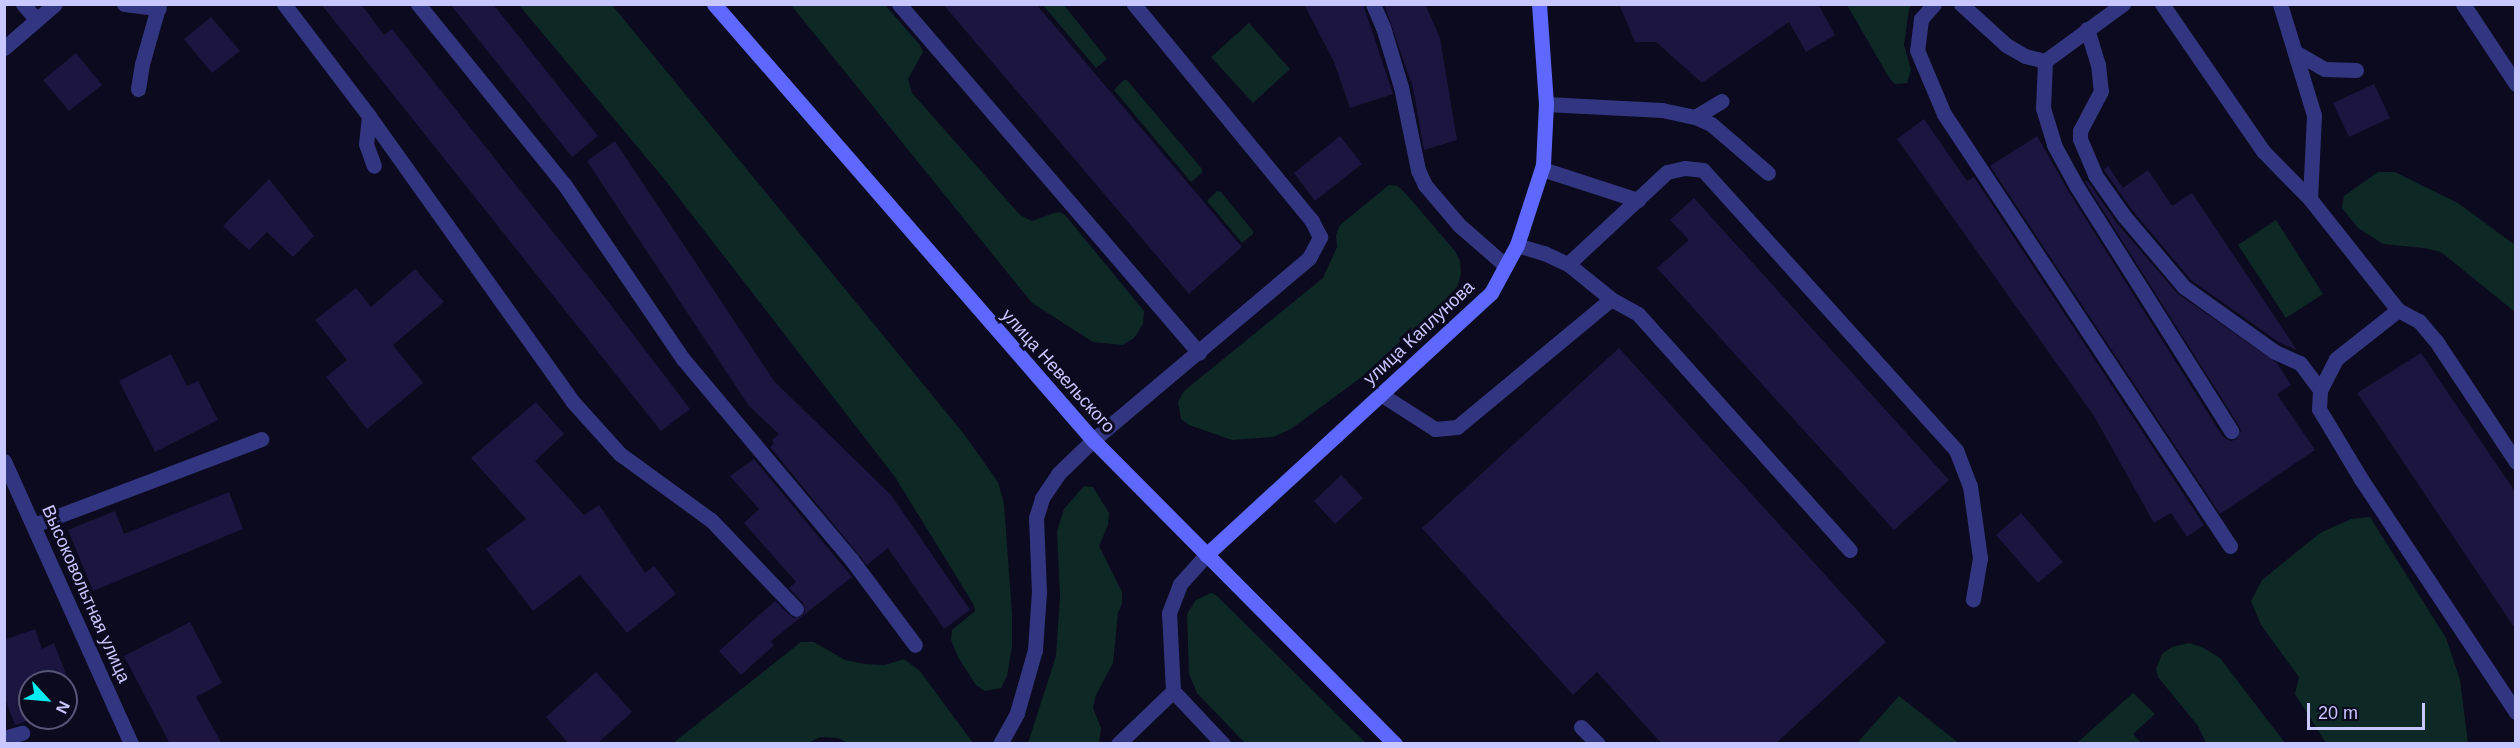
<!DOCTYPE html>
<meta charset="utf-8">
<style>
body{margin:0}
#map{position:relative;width:2520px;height:748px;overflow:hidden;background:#0c0a1e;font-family:Arial,sans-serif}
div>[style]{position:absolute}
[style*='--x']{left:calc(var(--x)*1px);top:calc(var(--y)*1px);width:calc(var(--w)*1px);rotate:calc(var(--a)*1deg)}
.green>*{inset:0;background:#0d2825}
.building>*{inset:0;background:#1b1540}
.lane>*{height:15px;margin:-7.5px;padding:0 7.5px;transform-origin:7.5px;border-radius:7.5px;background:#323680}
.street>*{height:15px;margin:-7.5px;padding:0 7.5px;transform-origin:7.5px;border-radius:7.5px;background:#323680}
.secondary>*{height:15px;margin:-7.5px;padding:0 7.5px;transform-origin:7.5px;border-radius:7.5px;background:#5e68ff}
span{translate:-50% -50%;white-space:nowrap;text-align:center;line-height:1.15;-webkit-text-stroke:6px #0c0a1e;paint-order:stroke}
.street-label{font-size:18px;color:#c9c7ff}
.frame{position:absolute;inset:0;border:6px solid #c9c7ff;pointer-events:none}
.north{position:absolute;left:18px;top:670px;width:60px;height:60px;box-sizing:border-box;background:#0c0a1e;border:2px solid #585678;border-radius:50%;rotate:116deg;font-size:16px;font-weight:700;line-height:24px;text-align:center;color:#c9c7ff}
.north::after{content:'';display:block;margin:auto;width:21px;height:27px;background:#00eef2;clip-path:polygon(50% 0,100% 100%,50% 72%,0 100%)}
.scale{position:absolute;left:2307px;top:703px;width:118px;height:27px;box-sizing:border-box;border:3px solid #c9c7ff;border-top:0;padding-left:8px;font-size:18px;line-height:21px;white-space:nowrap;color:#c9c7ff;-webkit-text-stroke:4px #0c0a1e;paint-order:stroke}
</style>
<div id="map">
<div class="green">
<i style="clip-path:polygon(519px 5px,612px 5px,964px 434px,998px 482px,1004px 504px,1012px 614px,1012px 646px,1007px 676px,1001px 688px,985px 691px,976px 685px,958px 657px,951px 640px,952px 630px,975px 611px,974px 605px,895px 477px,665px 180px)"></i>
<i style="clip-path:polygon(791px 5px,885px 5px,920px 45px,923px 52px,908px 79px,912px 93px,1020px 215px,1032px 221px,1054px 213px,1060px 212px,1065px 215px,1144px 311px,1143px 324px,1134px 338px,1123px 345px,1093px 342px,1032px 303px)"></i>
<i style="clip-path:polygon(1043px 5px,1064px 5px,1107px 59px,1096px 68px)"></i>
<i style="clip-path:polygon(1847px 5px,1912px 5px,1909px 9px,1904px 45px,1911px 70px,1907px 83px,1895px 84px,1890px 79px)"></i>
<i style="clip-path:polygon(1249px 23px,1290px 69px,1253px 103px,1211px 57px)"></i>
<i style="clip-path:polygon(1124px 80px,1127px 80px,1202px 169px,1202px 173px,1191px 182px,1114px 90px)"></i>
<i style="clip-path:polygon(2378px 172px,2395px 172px,2458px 203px,2515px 245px,2515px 312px,2441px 252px,2424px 248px,2383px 244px,2358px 228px,2342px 208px,2344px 196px)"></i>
<i style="clip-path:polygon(1389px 185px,1398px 186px,1407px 195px,1455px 251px,1460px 261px,1461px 274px,1457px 287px,1446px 299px,1363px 376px,1291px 429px,1273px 437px,1232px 440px,1189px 425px,1181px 419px,1178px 402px,1184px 391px,1323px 278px,1337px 247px,1336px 235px,1340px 225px)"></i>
<i style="clip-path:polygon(1217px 191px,1221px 192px,1253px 231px,1253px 234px,1242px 243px,1207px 201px)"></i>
<i style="clip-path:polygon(2276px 220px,2323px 294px,2286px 318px,2238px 245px)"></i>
<i style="clip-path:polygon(1084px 486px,1093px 487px,1109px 513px,1108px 525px,1099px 546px,1122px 592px,1122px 604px,1118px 613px,1113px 663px,1096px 695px,1093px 708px,1101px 728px,1099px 743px,1028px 743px,1056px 656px,1060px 596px,1057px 531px,1064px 509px)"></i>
<i style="clip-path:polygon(2370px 517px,2446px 638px,2460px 680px,2468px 743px,2326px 743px,2295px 694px,2299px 677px,2261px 625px,2251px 601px,2262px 580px,2320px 533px,2351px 519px)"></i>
<i style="clip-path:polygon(1211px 593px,1216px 595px,1366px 743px,1245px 743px,1197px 693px,1189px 674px,1187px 614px,1196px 600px)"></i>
<i style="clip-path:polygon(801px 642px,814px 642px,845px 660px,865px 664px,885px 665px,904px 659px,920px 671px,973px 743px,850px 744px,838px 738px,820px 737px,806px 744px,673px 743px)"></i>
<i style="clip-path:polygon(2189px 643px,2202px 647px,2220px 658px,2285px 743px,2206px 743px,2198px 726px,2158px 677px,2156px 669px,2162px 654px,2172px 647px)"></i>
<i style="clip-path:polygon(2133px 693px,2155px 714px,2133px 734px,2141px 743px,2077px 743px)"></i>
<i style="clip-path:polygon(1899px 696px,1959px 743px,1857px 743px)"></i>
</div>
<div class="building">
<i style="clip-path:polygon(321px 4px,361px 4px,384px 35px,392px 29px,607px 300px,690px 409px,661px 431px)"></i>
<i style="clip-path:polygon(450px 4px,493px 4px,598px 136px,572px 157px)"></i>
<i style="clip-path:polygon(943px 4px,1036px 4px,1242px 247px,1189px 294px)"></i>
<i style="clip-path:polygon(1304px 4px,1363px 4px,1393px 94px,1350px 108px,1334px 62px)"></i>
<i style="clip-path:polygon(1384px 4px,1425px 4px,1440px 38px,1457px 140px,1424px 150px,1413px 88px)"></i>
<i style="clip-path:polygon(1619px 4px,1818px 4px,1835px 35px,1806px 52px,1789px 22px,1702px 83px,1656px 42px,1635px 42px)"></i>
<i style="clip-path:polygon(211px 17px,240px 51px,212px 73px,184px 39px)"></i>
<i style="clip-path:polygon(76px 53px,102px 85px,69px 111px,43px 80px)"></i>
<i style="clip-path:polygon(2374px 84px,2390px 118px,2349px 137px,2333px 103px)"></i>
<i style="clip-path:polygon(1924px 119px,1967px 181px,1974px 177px,2204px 525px,2187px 537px,2171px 513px,2154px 523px,2094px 416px,1897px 139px)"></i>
<i style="clip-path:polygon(1340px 136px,1362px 164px,1315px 201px,1294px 173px)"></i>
<i style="clip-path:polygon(2037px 136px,2069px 192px,2223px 437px,2231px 441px,2237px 439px,2241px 431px,2239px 426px,2085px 182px,2087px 180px,2116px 222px,2177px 293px,2277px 363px,2291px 385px,2277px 394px,2315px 450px,2220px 514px,1990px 166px)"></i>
<i style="clip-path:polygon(615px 141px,774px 381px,891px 495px,970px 610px,944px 629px,888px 548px,867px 565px,770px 447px,774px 444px,772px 440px,779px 434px,749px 406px,587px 161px)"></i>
<i style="clip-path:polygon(2108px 166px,2123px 188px,2148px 170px,2172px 206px,2192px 193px,2297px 350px,2280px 343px,2191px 280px,2132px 210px,2104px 170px)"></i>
<i style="clip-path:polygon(269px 179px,314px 236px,293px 257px,267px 232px,249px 250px,223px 226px)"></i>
<i style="clip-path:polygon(1694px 198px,1949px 480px,1894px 530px,1657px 268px,1689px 240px,1670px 220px)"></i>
<i style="clip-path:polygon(415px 269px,444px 302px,393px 345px,423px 383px,367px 429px,326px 377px,347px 360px,315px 320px,356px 288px,371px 307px)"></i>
<i style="clip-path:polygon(1619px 348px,1886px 642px,1775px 744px,1662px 744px,1597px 672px,1573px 695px,1422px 528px)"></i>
<i style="clip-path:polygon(2421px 353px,2516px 493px,2516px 630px,2357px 393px)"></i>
<i style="clip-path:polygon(171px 354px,187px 386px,198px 381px,218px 420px,155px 452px,119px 381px)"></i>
<i style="clip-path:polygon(536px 402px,564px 434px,535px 461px,584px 515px,599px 505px,645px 573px,654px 566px,676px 594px,627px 633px,580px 575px,533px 611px,486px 549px,526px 519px,471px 458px)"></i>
<i style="clip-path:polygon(754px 459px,852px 577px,771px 641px,774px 645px,741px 675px,719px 651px,775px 601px,793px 618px,802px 616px,805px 611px,803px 603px,789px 588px,796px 582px,744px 523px,759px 509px,730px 476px)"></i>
<i style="clip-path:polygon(1341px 475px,1363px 498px,1335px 524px,1314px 501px)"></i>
<i style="clip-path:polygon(229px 492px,243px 529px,93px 591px,68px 530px,115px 511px,124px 534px)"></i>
<i style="clip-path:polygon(2021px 513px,2063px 562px,2038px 583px,1996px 535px)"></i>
<i style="clip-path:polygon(190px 622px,222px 683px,196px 697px,222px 744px,170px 744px,124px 656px)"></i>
<i style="clip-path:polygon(35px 629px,42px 649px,54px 643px,77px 703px,66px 707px,66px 682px,30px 682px,30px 718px,36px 718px,15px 725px,4px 696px,4px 640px)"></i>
<i style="clip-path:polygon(596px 672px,632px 712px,597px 744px,569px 744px,546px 717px)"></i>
</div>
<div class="lane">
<i style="--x:23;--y:4;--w:20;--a:49"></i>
<i style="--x:124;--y:4;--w:35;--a:7"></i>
<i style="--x:284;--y:4;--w:141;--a:52.8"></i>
<i style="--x:369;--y:116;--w:351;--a:54.5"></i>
<i style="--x:573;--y:402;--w:70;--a:47.9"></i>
<i style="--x:620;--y:454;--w:112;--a:36"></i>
<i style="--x:711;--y:520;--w:123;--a:46.3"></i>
<i style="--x:418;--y:4;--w:232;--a:51"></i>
<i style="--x:564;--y:184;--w:212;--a:55.8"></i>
<i style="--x:683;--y:359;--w:261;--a:50"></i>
<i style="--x:851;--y:559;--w:107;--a:53.3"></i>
<i style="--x:899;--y:4;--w:460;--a:49.3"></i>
<i style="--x:1373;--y:4;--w:25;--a:67"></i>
<i style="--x:1383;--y:27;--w:63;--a:73.3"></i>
<i style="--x:1401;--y:87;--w:85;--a:78.4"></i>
<i style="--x:1418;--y:170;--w:17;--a:65"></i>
<i style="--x:1425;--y:185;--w:52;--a:49.6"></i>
<i style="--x:1459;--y:225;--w:62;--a:41.1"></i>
<i style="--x:1934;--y:4;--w:20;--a:131"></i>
<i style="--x:1921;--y:19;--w:31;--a:97"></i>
<i style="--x:1917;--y:50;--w:69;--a:67.1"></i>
<i style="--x:1944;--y:114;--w:518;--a:56.49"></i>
<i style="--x:1961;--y:4;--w:61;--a:42.3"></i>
<i style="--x:2006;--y:45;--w:22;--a:30"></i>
<i style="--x:2025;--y:56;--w:21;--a:14"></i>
<i style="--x:2045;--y:61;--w:97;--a:-36.2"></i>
<i style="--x:2162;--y:4;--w:178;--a:55.5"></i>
<i style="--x:2263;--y:151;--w:67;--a:45.6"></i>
<i style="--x:2310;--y:199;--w:142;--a:51.6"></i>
<i style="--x:2398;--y:310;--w:24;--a:28"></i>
<i style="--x:2419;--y:321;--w:26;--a:50"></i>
<i style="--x:2436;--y:341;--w:145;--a:56.5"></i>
<i style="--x:2280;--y:4;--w:116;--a:73"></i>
<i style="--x:2314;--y:115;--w:84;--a:92.7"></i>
<i style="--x:2463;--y:4;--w:96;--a:56.5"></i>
<i style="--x:2087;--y:29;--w:37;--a:73"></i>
<i style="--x:2098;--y:64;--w:27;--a:84"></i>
<i style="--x:2101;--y:91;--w:45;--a:117.7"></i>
<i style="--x:2080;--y:131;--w:8;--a:90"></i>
<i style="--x:2080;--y:139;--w:39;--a:67"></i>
<i style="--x:2095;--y:175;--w:50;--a:54.7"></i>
<i style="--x:2124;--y:216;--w:93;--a:49.8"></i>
<i style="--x:2184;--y:287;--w:112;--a:35.5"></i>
<i style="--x:2275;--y:352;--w:27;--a:24"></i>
<i style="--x:2300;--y:363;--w:34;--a:53"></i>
<i style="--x:4;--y:48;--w:67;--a:-40.8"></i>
<i style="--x:2295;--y:52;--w:34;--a:30"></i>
<i style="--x:2325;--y:69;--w:31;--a:2"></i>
<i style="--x:2045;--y:61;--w:47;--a:92.4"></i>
<i style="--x:2043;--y:108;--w:39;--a:73"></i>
<i style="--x:2054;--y:145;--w:48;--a:61.3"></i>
<i style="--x:2077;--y:187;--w:289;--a:57.7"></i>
<i style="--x:138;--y:89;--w:25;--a:-81"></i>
<i style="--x:142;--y:64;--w:62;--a:-74.2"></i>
<i style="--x:1546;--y:104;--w:116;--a:3"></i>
<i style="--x:1662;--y:110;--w:34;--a:12"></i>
<i style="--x:1695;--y:117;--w:17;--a:24"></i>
<i style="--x:1711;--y:124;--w:75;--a:40.7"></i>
<i style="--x:369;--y:116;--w:28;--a:96"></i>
<i style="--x:366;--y:144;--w:23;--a:70"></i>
<i style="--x:1695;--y:117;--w:31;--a:-31"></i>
<i style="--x:1542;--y:169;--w:101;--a:17.9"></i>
<i style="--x:1517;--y:245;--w:28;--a:17"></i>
<i style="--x:1544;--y:253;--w:26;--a:25"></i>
<i style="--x:1568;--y:264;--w:55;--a:39.1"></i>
<i style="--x:1611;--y:299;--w:31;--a:29"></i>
<i style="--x:1638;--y:314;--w:317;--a:48.1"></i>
<i style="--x:1568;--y:264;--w:135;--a:-42.9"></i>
<i style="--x:1667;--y:172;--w:18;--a:-13"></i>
<i style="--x:1685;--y:168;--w:18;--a:6"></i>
<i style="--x:1703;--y:170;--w:377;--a:47.9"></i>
<i style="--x:1956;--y:450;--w:39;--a:69"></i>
<i style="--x:1970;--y:486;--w:73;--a:82.1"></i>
<i style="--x:1980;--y:558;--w:42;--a:99.7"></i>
<i style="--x:2398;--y:310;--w:79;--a:141.7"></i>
<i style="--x:2336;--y:359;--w:35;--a:117"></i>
<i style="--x:2320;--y:390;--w:19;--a:93"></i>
<i style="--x:2319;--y:409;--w:82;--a:59"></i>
<i style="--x:2361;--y:479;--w:280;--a:56.4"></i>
<i style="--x:1382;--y:395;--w:63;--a:32.7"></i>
<i style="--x:1435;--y:429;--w:22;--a:-5"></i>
<i style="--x:1457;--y:427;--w:200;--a:-39.7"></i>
<i style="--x:1093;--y:440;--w:282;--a:-40.1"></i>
<i style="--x:1309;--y:258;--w:24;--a:-62"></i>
<i style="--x:1320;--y:237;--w:18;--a:-117"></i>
<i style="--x:1312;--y:221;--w:281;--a:-129.4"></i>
<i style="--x:4;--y:461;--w:310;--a:65.8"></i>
<i style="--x:34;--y:525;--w:243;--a:-20.7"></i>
<i style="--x:1173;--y:691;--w:73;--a:46.7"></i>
<i style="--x:1581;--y:727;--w:24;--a:45"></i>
<i style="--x:4;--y:738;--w:19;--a:-16"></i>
<i style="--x:1118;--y:744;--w:76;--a:-43.9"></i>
<i style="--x:1173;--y:691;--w:78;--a:-92.9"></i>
<i style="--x:1169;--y:613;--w:31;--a:-69"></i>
<i style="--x:1180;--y:584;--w:39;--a:-48"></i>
</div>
<div class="street">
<i style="--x:1000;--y:744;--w:35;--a:-61"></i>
<i style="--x:1017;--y:713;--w:66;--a:-74.1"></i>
<i style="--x:1035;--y:650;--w:58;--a:-86.1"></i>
<i style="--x:1039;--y:592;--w:74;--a:-92.3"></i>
<i style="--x:1036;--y:518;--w:21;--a:-73"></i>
<i style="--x:1042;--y:498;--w:29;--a:-56"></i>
<i style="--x:1058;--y:474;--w:49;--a:-44.2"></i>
</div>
<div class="secondary">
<i style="--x:714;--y:4;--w:578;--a:49"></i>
<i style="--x:1093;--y:440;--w:429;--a:45.2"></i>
<i style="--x:1206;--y:555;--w:387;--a:-42.6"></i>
<i style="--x:1491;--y:293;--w:55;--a:-61.6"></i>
<i style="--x:1517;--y:245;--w:84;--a:-72"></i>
<i style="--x:1543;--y:165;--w:61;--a:-87.2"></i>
<i style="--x:1546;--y:104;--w:100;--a:-94"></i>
</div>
<div class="street-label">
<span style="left:1419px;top:333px;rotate:-43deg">улица Каплунова</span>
<span style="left:1058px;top:371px;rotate:48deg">улица Невельского</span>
<span style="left:86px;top:594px;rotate:66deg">Высоковольтная улица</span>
</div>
<div class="frame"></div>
<div class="north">N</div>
<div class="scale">20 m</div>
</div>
